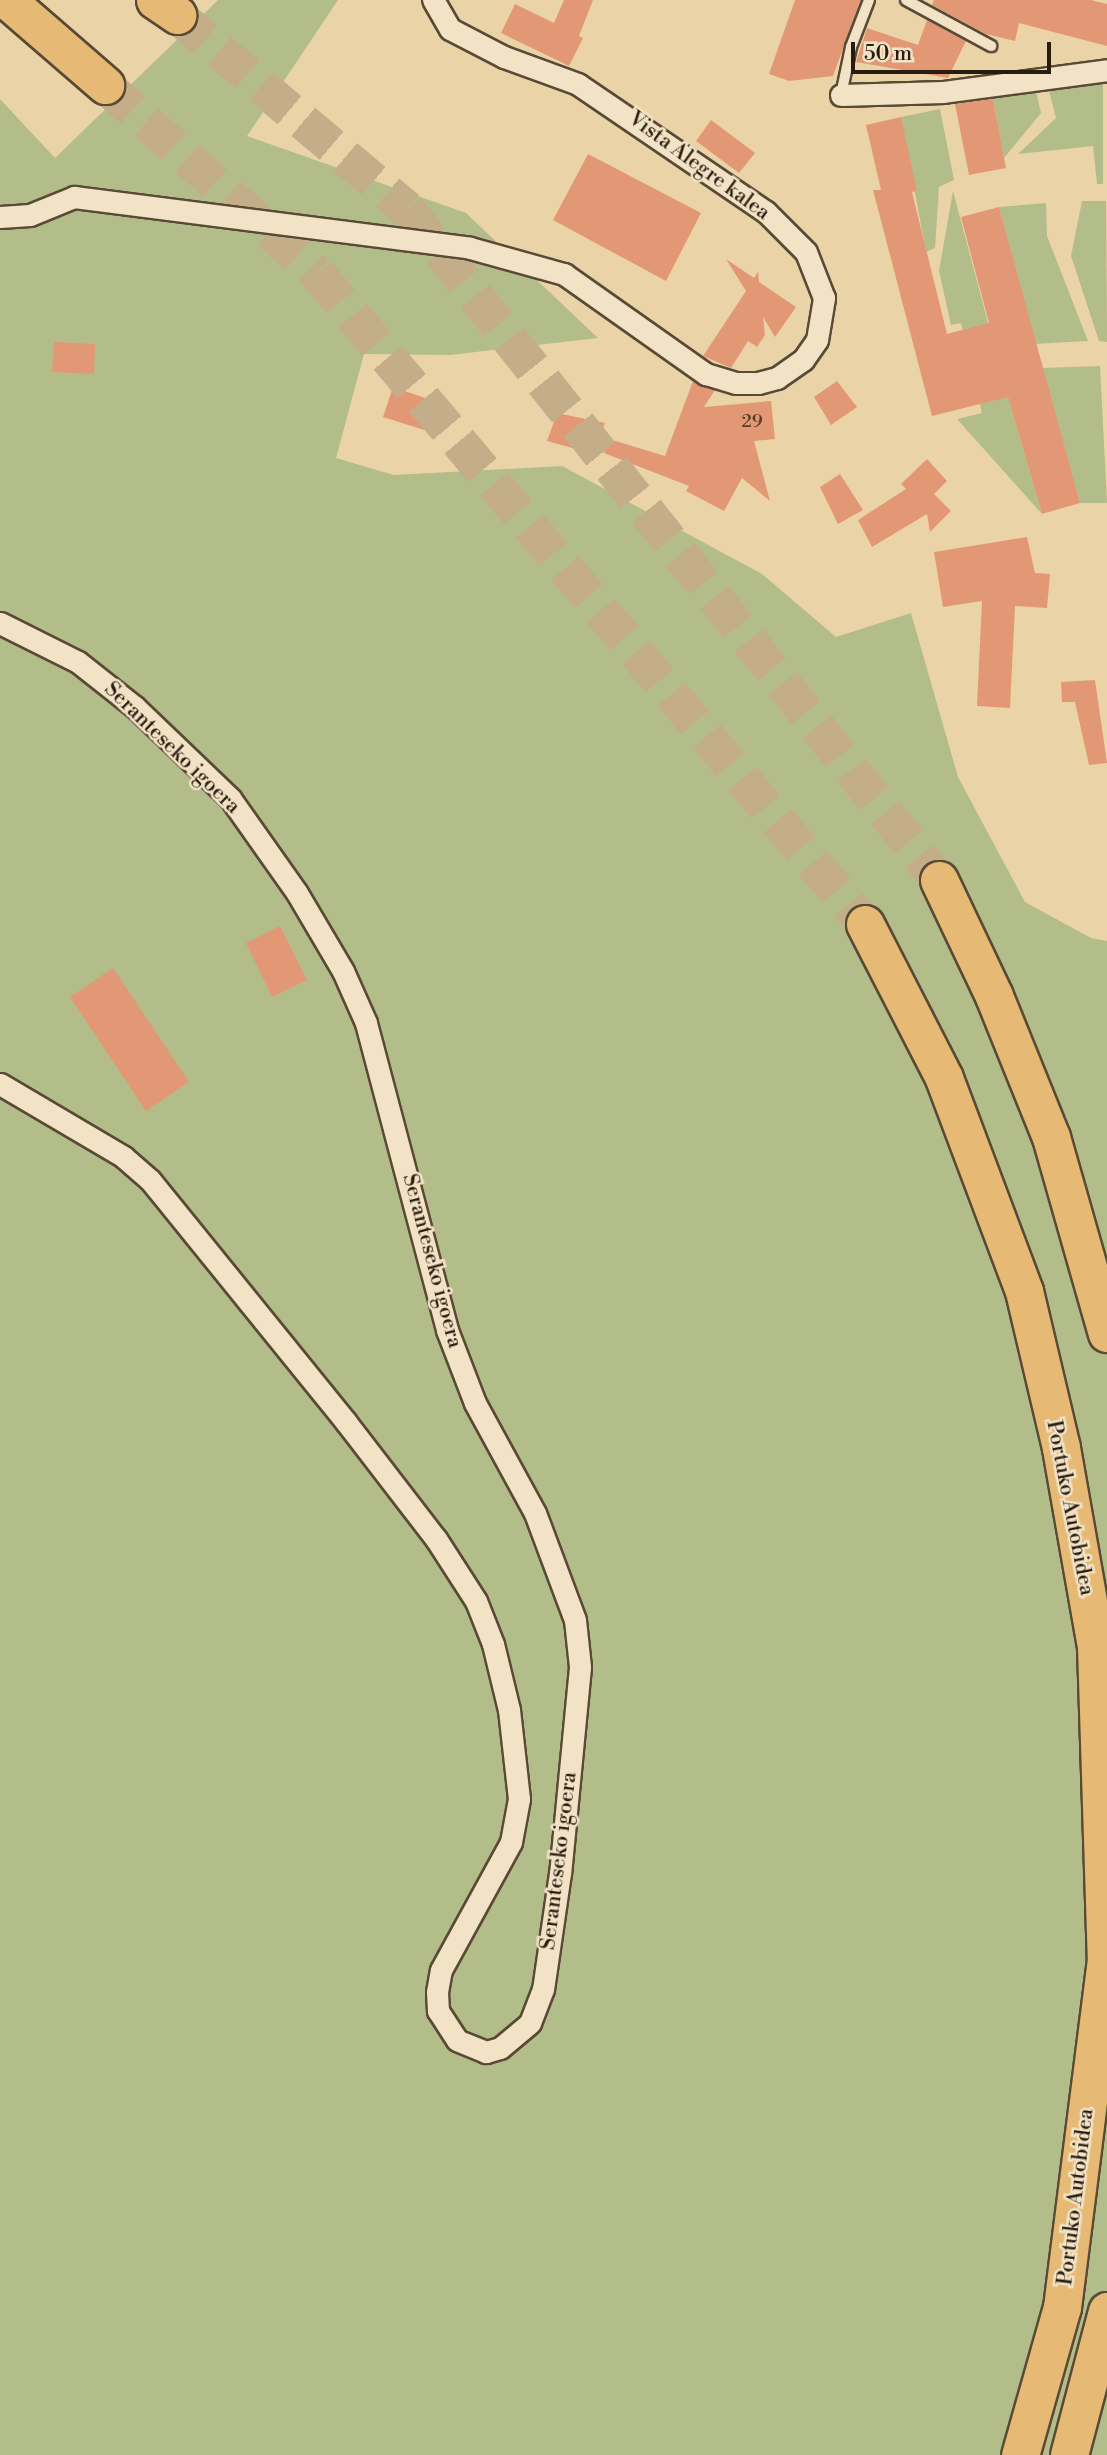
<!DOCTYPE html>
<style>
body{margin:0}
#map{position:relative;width:1107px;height:2455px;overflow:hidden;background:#ebd3a8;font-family:"Libre Bodoni",serif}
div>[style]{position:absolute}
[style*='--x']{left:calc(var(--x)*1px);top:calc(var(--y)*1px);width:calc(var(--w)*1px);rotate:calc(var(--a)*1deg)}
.green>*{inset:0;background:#b3bd8a}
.building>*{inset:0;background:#e39875}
.highway-tunnel>*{height:37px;margin-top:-18.5px;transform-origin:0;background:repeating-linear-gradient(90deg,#c4ae89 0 37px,transparent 0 55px)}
.roads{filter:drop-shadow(2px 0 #594a35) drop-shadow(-2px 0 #594a35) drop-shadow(0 2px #594a35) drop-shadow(0 -2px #594a35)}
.lane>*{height:10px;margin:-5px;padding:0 5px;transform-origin:5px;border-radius:5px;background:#f2e2c6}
.street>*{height:21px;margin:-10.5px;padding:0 10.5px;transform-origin:10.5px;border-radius:10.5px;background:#f2e2c6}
.highway>*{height:37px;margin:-18.5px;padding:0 18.5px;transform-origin:18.5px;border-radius:18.5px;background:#e6ba74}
span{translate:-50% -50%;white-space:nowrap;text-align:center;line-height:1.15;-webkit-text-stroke:5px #f2e2c6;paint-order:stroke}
.number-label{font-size:18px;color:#573b28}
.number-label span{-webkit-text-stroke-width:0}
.street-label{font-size:21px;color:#281c0f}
.scale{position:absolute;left:851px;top:42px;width:200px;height:32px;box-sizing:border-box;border:4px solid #281c0f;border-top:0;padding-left:9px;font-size:21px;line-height:24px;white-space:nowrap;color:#281c0f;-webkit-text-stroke:5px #f2e2c6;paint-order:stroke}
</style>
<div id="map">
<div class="green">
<i style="clip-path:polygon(218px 0,338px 0,247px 136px,466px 213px,598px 338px,450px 355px,364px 354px,336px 458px,394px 475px,562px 466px,762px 574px,836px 637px,911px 613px,958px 777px,1025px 902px,1091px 938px,1107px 941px,1107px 2455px,0 2455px,0 99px,55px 158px)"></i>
<i style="clip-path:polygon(1103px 79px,1103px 184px,1097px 184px,1093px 146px,1018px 154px,1056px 118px,1048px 87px)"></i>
<i style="clip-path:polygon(1035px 87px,1041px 113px,1004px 158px,992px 93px)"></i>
<i style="clip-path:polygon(940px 109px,954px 180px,939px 187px,935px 248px,926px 252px,901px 117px)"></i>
<i style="clip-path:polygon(953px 191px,1003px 379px,1042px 514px,957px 419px,982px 413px,961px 323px,951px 325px,939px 271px)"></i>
<i style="clip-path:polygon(1082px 201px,1106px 201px,1107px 342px,1099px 341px,1071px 256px)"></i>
<i style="clip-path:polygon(1046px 203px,1047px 236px,1088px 341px,1035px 344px,999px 207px)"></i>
<i style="clip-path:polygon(1100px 366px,1107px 503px,1080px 503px,1041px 368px)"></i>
</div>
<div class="building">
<i style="clip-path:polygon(564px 0,593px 0,579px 36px,583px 38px,569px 66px,501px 33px,515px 4px,554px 23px)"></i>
<i style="clip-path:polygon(795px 0,861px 0,833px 76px,789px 81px,769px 74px)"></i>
<i style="clip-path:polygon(934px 0,1091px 0,1107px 4px,1107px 46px,1019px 23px,1015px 41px,986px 34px,932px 5px)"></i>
<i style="clip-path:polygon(927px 20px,966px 41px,948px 78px,856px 62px,867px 28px,918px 45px)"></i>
<i style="clip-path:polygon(993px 99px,1006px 168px,969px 175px,955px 104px)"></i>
<i style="clip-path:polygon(901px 117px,917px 191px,912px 192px,947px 334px,989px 323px,961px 217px,999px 207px,1080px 503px,1042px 514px,1008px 397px,932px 416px,873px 190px,881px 190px,866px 125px)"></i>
<i style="clip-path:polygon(711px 120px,755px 153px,739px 173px,696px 141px)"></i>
<i style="clip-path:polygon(588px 154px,701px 213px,666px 281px,553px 220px)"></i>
<i style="clip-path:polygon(726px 259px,754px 278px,758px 272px,759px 282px,796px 307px,775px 337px,763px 317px,765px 335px,757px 347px,748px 341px,731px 368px,703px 356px,746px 291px)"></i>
<i style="clip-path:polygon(54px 342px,95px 344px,94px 374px,52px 372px)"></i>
<i style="clip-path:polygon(693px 381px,715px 390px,704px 407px,771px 401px,775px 439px,754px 441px,770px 501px,742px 478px,724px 511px,686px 491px,689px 486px,604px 453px,609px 439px,665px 456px)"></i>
<i style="clip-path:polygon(837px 381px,857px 407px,831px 425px,814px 397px)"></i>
<i style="clip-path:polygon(393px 387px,434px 401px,424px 430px,383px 417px)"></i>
<i style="clip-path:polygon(557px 413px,605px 423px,594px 454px,547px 441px)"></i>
<i style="clip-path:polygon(927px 459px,947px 481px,934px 494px,951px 511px,930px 532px,927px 514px,872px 547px,858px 520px,906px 489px,901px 484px)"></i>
<i style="clip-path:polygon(840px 474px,863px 510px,838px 524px,820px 487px)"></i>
<i style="clip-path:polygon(1027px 537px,1035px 573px,1050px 574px,1047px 608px,1015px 606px,1010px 708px,977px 706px,982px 601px,943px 607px,934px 552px)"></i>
<i style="clip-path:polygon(1095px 680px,1107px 763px,1089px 765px,1075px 702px,1062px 702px,1061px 682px)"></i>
<i style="clip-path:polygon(280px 926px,307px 980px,272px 997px,246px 943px)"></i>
<i style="clip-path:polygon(113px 968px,189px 1082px,146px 1111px,70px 997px)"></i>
</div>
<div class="highway-tunnel">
<i style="--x:177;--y:15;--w:301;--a:40.1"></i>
<i style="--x:407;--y:209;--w:856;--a:51.59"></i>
<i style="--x:105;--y:85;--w:283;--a:41.6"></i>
<i style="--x:317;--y:273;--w:851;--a:49.91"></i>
</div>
<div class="roads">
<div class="lane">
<i style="--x:906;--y:0;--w:97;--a:28.4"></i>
<i style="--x:841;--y:95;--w:49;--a:-78.2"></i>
<i style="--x:851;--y:47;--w:50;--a:-69"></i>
</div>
<div class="street">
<i style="--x:841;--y:95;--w:102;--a:-1.7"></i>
<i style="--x:943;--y:92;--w:165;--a:-7.6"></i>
<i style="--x:0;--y:217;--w:30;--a:-4"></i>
<i style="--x:30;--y:215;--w:48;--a:-22.2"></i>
<i style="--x:74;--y:197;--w:399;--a:7.3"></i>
<i style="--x:470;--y:248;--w:98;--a:15.5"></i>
<i style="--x:564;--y:274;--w:174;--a:35.2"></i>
<i style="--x:706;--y:374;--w:31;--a:17"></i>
<i style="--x:736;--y:383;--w:22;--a:0"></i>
<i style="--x:758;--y:383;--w:20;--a:-15"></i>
<i style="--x:777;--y:378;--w:32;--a:-35"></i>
<i style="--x:803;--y:360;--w:24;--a:-55"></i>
<i style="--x:817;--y:340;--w:43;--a:-80.5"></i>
<i style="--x:824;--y:298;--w:49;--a:-111.4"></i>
<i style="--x:806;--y:252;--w:57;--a:-135"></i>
<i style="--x:766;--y:212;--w:227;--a:-145.8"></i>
<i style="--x:578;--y:84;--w:79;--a:-160"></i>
<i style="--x:504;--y:57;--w:61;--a:-152.6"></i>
<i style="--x:450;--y:29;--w:34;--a:-120"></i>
<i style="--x:0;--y:623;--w:87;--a:26.6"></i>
<i style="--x:78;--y:662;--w:73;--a:38.3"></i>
<i style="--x:135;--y:707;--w:132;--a:43.8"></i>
<i style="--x:230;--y:798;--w:116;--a:54.8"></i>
<i style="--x:297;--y:893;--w:91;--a:59.5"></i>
<i style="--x:343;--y:971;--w:57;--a:66.1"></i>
<i style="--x:366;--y:1023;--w:318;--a:75.2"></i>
<i style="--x:447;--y:1330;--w:78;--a:69"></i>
<i style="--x:475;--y:1403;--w:125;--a:61.4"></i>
<i style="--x:535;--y:1513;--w:114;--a:69.5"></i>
<i style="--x:575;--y:1620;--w:47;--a:83.9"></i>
<i style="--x:580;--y:1667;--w:207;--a:95.5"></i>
<i style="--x:560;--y:1873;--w:117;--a:98.3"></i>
<i style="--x:543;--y:1989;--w:36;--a:111"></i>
<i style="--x:530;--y:2023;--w:39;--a:140"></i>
<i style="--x:500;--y:2048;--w:15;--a:164"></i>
<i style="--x:486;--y:2052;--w:31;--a:-158"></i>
<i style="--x:457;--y:2040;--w:35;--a:-123"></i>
<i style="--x:438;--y:2011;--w:19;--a:-93"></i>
<i style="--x:437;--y:1992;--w:22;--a:-80"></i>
<i style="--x:441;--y:1970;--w:146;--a:-61.3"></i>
<i style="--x:511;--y:1842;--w:44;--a:-79.5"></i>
<i style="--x:519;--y:1799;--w:90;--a:-96.4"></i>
<i style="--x:509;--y:1710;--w:68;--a:-103.6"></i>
<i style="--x:493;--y:1644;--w:46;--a:-111.6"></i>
<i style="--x:476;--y:1601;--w:74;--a:-122.8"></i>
<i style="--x:436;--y:1539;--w:148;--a:-127.6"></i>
<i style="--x:346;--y:1422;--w:311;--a:-129"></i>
<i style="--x:150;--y:1180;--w:35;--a:-139"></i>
<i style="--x:124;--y:1157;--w:144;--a:-149.5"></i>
</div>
<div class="highway">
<i style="--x:7;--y:0;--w:130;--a:40.9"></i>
<i style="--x:155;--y:0;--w:27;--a:34"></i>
<i style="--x:939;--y:880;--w:128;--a:64.6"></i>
<i style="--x:994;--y:996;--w:152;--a:68"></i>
<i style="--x:1051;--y:1137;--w:204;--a:74.1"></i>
<i style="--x:865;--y:924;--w:173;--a:62.8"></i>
<i style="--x:944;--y:1078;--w:228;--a:69.4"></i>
<i style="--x:1024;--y:1291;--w:161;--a:76.7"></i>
<i style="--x:1061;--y:1448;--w:202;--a:80"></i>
<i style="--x:1096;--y:1647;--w:312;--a:88.2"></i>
<i style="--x:1106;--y:1959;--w:351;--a:97.2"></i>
<i style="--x:1062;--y:2307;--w:154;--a:105.8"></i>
<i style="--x:1069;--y:2455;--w:149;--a:-75.2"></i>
</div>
</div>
<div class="number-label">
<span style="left:752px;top:422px">29</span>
</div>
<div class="street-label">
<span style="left:699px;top:166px;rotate:36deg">Vista Alegre kalea</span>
<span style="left:172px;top:748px;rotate:44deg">Seranteseko igoera</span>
<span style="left:432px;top:1261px;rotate:75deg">Seranteseko igoera</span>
<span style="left:1070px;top:1508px;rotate:79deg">Portuko Autobidea</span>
<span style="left:559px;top:1861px;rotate:-83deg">Seranteseko igoera</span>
<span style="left:1076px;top:2197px;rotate:-83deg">Portuko Autobidea</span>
</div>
<div class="scale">50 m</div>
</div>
